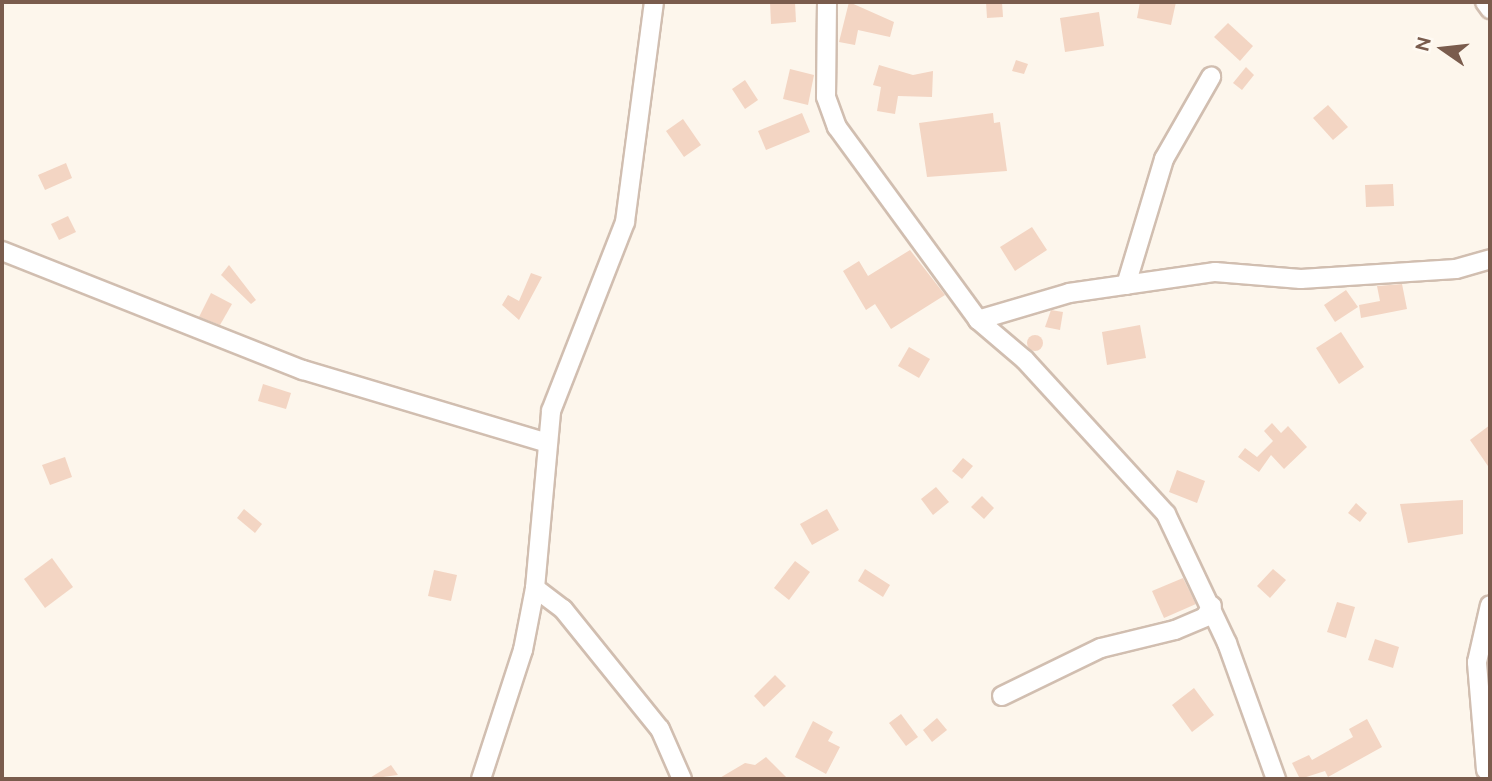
<!DOCTYPE html>
<style>
body{margin:0}
#map{position:relative;width:1492px;height:781px;overflow:hidden;background:#fdf6ec;font-family:Ubuntu,sans-serif}
div>[style]{position:absolute}
[style*='--x']{left:calc(var(--x)*1px);top:calc(var(--y)*1px);width:calc(var(--w)*1px);rotate:calc(var(--a)*1deg)}
.building>*{inset:0;background:#f3d5c3}
.round{border-radius:50%}
.roads{filter:drop-shadow(2px 0 #d1beb0) drop-shadow(-2px 0 #d1beb0) drop-shadow(0 2px #d1beb0) drop-shadow(0 -2px #d1beb0)}
.minor>*{height:18px;margin:-9px;padding:0 9px;transform-origin:9px;border-radius:9px;background:#fff}
span{translate:-50% -50%;white-space:nowrap;text-align:center;line-height:1.15;-webkit-text-stroke:5px #fffaf3;paint-order:stroke}
.frame{position:absolute;inset:0;border:4px solid #7a5c4d;pointer-events:none}
.north{position:absolute;left:1408px;top:14px;width:70px;height:70px;-webkit-text-stroke:5px #fffaf3;paint-order:stroke;rotate:284deg;font-size:19px;font-weight:700;line-height:28px;text-align:center;color:#7a5c4d}
.north::after{content:'';display:block;margin:auto;width:24px;height:32px;background:#7a5c4d;clip-path:polygon(50% 0,100% 100%,50% 72%,0 100%)}
</style>
<div id="map">
<div class="building">
<i style="clip-path:polygon(770px 2px,795px 2px,796px 22px,771px 24px)"></i>
<i style="clip-path:polygon(849px 2px,894px 22px,890px 37px,858px 30px,855px 45px,839px 42px)"></i>
<i style="clip-path:polygon(986px 2px,1002px 2px,1003px 17px,987px 18px)"></i>
<i style="clip-path:polygon(1140px 2px,1176px 2px,1171px 25px,1137px 18px)"></i>
<i style="clip-path:polygon(1099px 12px,1104px 46px,1065px 52px,1060px 18px)"></i>
<i style="clip-path:polygon(1228px 23px,1253px 46px,1240px 61px,1214px 37px)"></i>
<i style="clip-path:polygon(1016px 60px,1028px 64px,1024px 74px,1012px 71px)"></i>
<i style="clip-path:polygon(879px 65px,913px 75px,933px 71px,932px 97px,898px 96px,895px 114px,877px 111px,881px 87px,873px 85px)"></i>
<i style="clip-path:polygon(1246px 67px,1254px 75px,1242px 90px,1233px 83px)"></i>
<i style="clip-path:polygon(790px 69px,814px 75px,808px 105px,783px 99px)"></i>
<i style="clip-path:polygon(745px 80px,758px 100px,745px 109px,732px 89px)"></i>
<i style="clip-path:polygon(1328px 105px,1348px 127px,1333px 140px,1313px 118px)"></i>
<i style="clip-path:polygon(802px 113px,810px 132px,766px 150px,758px 131px)"></i>
<i style="clip-path:polygon(993px 113px,994px 123px,1000px 122px,1007px 171px,927px 177px,919px 123px)"></i>
<i style="clip-path:polygon(683px 119px,701px 145px,684px 157px,666px 131px)"></i>
<i style="clip-path:polygon(66px 163px,72px 178px,45px 190px,38px 175px)"></i>
<i style="clip-path:polygon(1393px 184px,1394px 206px,1366px 207px,1365px 185px)"></i>
<i style="clip-path:polygon(68px 216px,76px 232px,59px 240px,51px 224px)"></i>
<i style="clip-path:polygon(1032px 227px,1047px 250px,1015px 271px,1000px 247px)"></i>
<i style="clip-path:polygon(910px 250px,945px 295px,891px 329px,875px 304px,866px 310px,843px 271px,859px 261px,868px 276px)"></i>
<i style="clip-path:polygon(229px 265px,256px 300px,251px 304px,221px 275px)"></i>
<i style="clip-path:polygon(531px 273px,542px 277px,519px 320px,502px 305px,508px 295px,519px 301px)"></i>
<i style="clip-path:polygon(1402px 284px,1407px 309px,1361px 318px,1359px 305px,1380px 301px,1377px 286px)"></i>
<i style="clip-path:polygon(1346px 290px,1358px 307px,1335px 322px,1324px 305px)"></i>
<i style="clip-path:polygon(211px 293px,232px 304px,220px 325px,199px 317px)"></i>
<i style="clip-path:polygon(1051px 310px,1063px 312px,1060px 330px,1045px 327px)"></i>
<i style="clip-path:polygon(1140px 325px,1146px 358px,1107px 365px,1102px 332px)"></i>
<i style="clip-path:polygon(1341px 332px,1364px 367px,1339px 384px,1316px 348px)"></i>
<i class="round" style="left:1027px;top:335px;width:16px;height:16px"></i>
<i style="clip-path:polygon(909px 347px,930px 359px,919px 378px,898px 366px)"></i>
<i style="clip-path:polygon(263px 384px,291px 393px,286px 409px,258px 401px)"></i>
<i style="clip-path:polygon(1272px 423px,1281px 433px,1288px 426px,1307px 447px,1284px 469px,1271px 455px,1259px 472px,1238px 457px,1245px 448px,1257px 457px,1273px 441px,1264px 431px)"></i>
<i style="clip-path:polygon(1490px 425px,1490px 469px,1470px 440px)"></i>
<i style="clip-path:polygon(65px 457px,72px 477px,50px 485px,42px 465px)"></i>
<i style="clip-path:polygon(963px 458px,973px 466px,962px 479px,952px 471px)"></i>
<i style="clip-path:polygon(1177px 470px,1205px 481px,1197px 503px,1169px 492px)"></i>
<i style="clip-path:polygon(936px 487px,949px 502px,933px 515px,921px 499px)"></i>
<i style="clip-path:polygon(982px 496px,994px 508px,984px 519px,971px 507px)"></i>
<i style="clip-path:polygon(1463px 500px,1463px 534px,1408px 543px,1400px 504px)"></i>
<i style="clip-path:polygon(1356px 503px,1367px 513px,1360px 522px,1348px 513px)"></i>
<i style="clip-path:polygon(244px 509px,262px 524px,255px 533px,237px 518px)"></i>
<i style="clip-path:polygon(827px 509px,839px 530px,812px 545px,800px 524px)"></i>
<i style="clip-path:polygon(52px 558px,73px 587px,45px 608px,24px 579px)"></i>
<i style="clip-path:polygon(795px 561px,810px 572px,789px 600px,774px 588px)"></i>
<i style="clip-path:polygon(865px 569px,890px 585px,883px 597px,858px 581px)"></i>
<i style="clip-path:polygon(1273px 569px,1286px 580px,1270px 598px,1257px 586px)"></i>
<i style="clip-path:polygon(434px 570px,457px 575px,451px 601px,428px 596px)"></i>
<i style="clip-path:polygon(1183px 578px,1196px 604px,1164px 618px,1152px 591px)"></i>
<i style="clip-path:polygon(1337px 602px,1355px 607px,1346px 638px,1327px 632px)"></i>
<i style="clip-path:polygon(1375px 639px,1399px 647px,1393px 668px,1368px 660px)"></i>
<i style="clip-path:polygon(775px 675px,786px 686px,764px 707px,754px 696px)"></i>
<i style="clip-path:polygon(1194px 688px,1214px 715px,1192px 732px,1172px 705px)"></i>
<i style="clip-path:polygon(901px 714px,918px 737px,906px 746px,889px 723px)"></i>
<i style="clip-path:polygon(937px 718px,947px 730px,932px 742px,923px 730px)"></i>
<i style="clip-path:polygon(1367px 719px,1382px 747px,1328px 777px,1325px 771px,1300px 779px,1292px 763px,1309px 755px,1312px 760px,1353px 737px,1349px 729px)"></i>
<i style="clip-path:polygon(813px 721px,833px 732px,828px 741px,840px 747px,826px 774px,795px 757px)"></i>
<i style="clip-path:polygon(766px 757px,788px 779px,718px 779px,745px 763px,755px 765px)"></i>
<i style="clip-path:polygon(391px 765px,398px 775px,368px 779px)"></i>
</div>
<div class="roads">
<div class="minor">
<i style="--x:827;--y:2;--w:95;--a:90.6"></i>
<i style="--x:826;--y:97;--w:32;--a:70"></i>
<i style="--x:837;--y:127;--w:239;--a:53.8"></i>
<i style="--x:978;--y:320;--w:62;--a:40.4"></i>
<i style="--x:1025;--y:360;--w:209;--a:47.5"></i>
<i style="--x:1166;--y:514;--w:143;--a:64.7"></i>
<i style="--x:1227;--y:643;--w:145;--a:70.2"></i>
<i style="--x:1485;--y:2;--w:9;--a:54"></i>
<i style="--x:2;--y:251;--w:324;--a:21.6"></i>
<i style="--x:303;--y:370;--w:252;--a:16.6"></i>
<i style="--x:1126;--y:285;--w:132;--a:-73.2"></i>
<i style="--x:1164;--y:159;--w:95;--a:-60.2"></i>
<i style="--x:978;--y:320;--w:95;--a:-16.5"></i>
<i style="--x:1069;--y:293;--w:148;--a:-8.2"></i>
<i style="--x:1215;--y:272;--w:86;--a:4.7"></i>
<i style="--x:1301;--y:279;--w:155;--a:-3.7"></i>
<i style="--x:1456;--y:269;--w:35;--a:-16"></i>
<i style="--x:535;--y:588;--w:35;--a:37"></i>
<i style="--x:563;--y:609;--w:154;--a:51.1"></i>
<i style="--x:660;--y:729;--w:55;--a:66.3"></i>
<i style="--x:1002;--y:696;--w:110;--a:-25.9"></i>
<i style="--x:1101;--y:648;--w:76;--a:-13.7"></i>
<i style="--x:1175;--y:630;--w:33;--a:-23"></i>
<i style="--x:1205;--y:617;--w:13;--a:-58"></i>
<i style="--x:1486;--y:770;--w:108;--a:-94.8"></i>
<i style="--x:1477;--y:662;--w:58;--a:-77.2"></i>
<i style="--x:481;--y:779;--w:136;--a:-72"></i>
<i style="--x:523;--y:650;--w:63;--a:-79"></i>
<i style="--x:535;--y:588;--w:178;--a:-84.8"></i>
<i style="--x:551;--y:411;--w:203;--a:-68.6"></i>
<i style="--x:625;--y:222;--w:222;--a:-82.5"></i>
</div>
</div>
<div class="frame"></div>
<div class="north">N</div>
</div>
